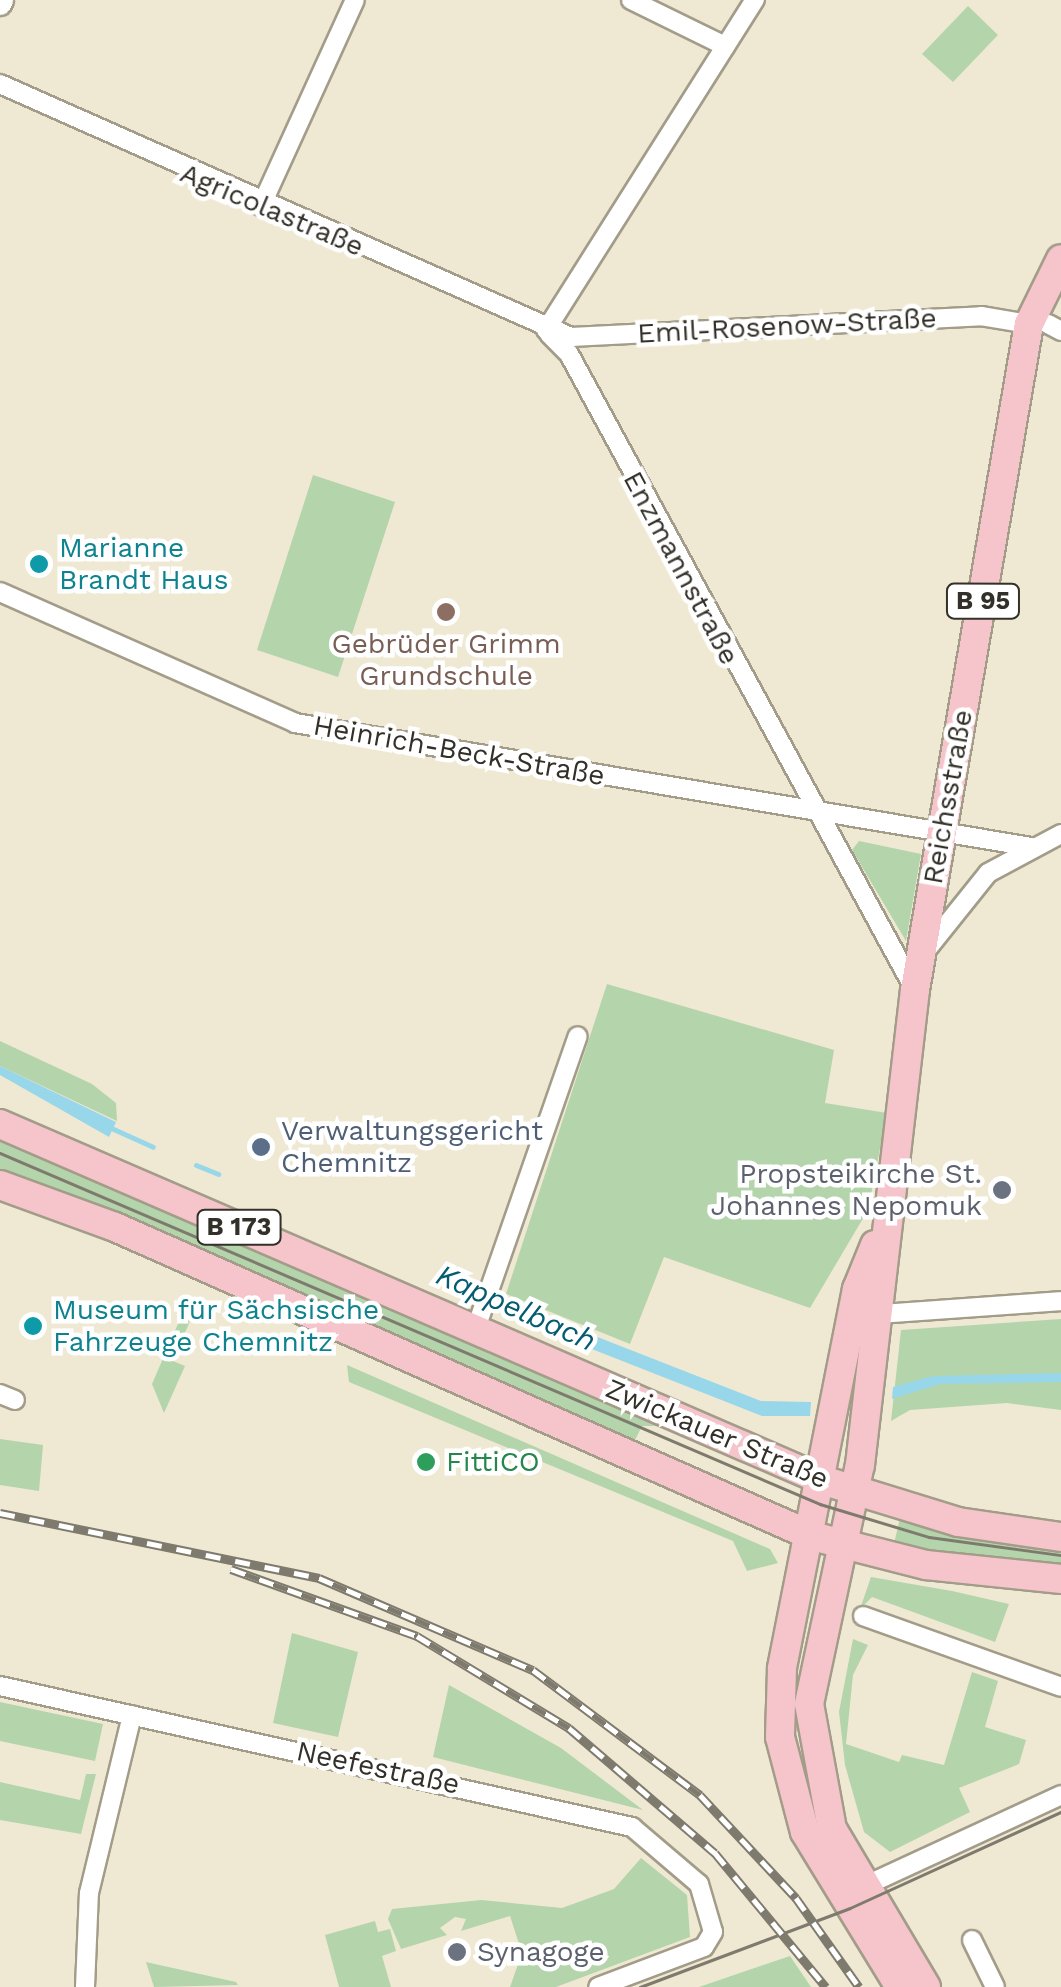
<!DOCTYPE html>
<meta charset="utf-8">
<style>
body{margin:0}
#map{position:relative;width:1061px;height:1987px;overflow:hidden;background:#efe9d4;font-family:"Work Sans",sans-serif}
div>[style]{position:absolute}
[style*='--x']{left:calc(var(--x)*1px);top:calc(var(--y)*1px);width:calc(var(--w)*1px);rotate:calc(var(--a)*1deg)}
.green>*{inset:0;background:#b4d4ab}
.water>*{inset:0;background:#98d6e9}
.stream>*{height:5px;margin:-2.5px;padding:0 2.5px;transform-origin:2.5px;border-radius:2.5px;background:#98d6e9}
.roads{filter:drop-shadow(2px 0 #a29c89) drop-shadow(-2px 0 #a29c89) drop-shadow(0 2px #a29c89) drop-shadow(0 -2px #a29c89)}
.minor>*{height:18px;margin:-9px;padding:0 9px;transform-origin:9px;border-radius:9px;background:#fff}
.tertiary>*{height:22px;margin:-11px;padding:0 11px;transform-origin:11px;border-radius:11px;background:#fff}
.primary>*{height:28px;margin:-14px;padding:0 14px;transform-origin:14px;border-radius:14px;background:#f6c5cb}
.tram>*{height:2.5px;margin:-1.25px;padding:0 1.25px;transform-origin:1.25px;border-radius:1.25px;background:#7e7a6d}
.rail>*{height:9px;margin-top:-4.5px;transform-origin:0;background:repeating-linear-gradient(90deg,#fff 0 15px,#7e7a6d 0 30px);box-sizing:border-box;border-block:2px solid #7e7a6d}
.dots>*{width:28px;height:28px;translate:-50% -50%;box-sizing:border-box;border:5px solid #fff;border-radius:50%}
span{translate:-50% -50%;white-space:nowrap;text-align:center;line-height:1.15;-webkit-text-stroke:9px #fff;paint-order:stroke}
.shield-label span{padding:2px 8px;background:#fff;border:2px solid;border-radius:8px;-webkit-text-stroke-width:0}
.shield-label{font-size:25px;color:#323028;font-weight:700}
.street-label{font-size:28px;color:#323028}
.culture-label{font-size:28px;color:#0d838f}
.left{translate:0 -50%;text-align:left}
.education-label{font-size:28px;color:#785e54}
.service-label{font-size:28px;color:#4e5e75}
.worship-label{font-size:28px;color:#5b616d}
.right{translate:-100% -50%;text-align:right}
.leisure-label{font-size:28px;color:#27864d}
.water-label{font-size:30px;color:#045c70;font-style:italic}
</style>
<div id="map">
<div class="green">
<i style="clip-path:polygon(968px 6px,998px 35px,953px 82px,922px 54px)"></i>
<i style="clip-path:polygon(313px 475px,395px 502px,338px 677px,257px 650px)"></i>
<i style="clip-path:polygon(859px 841px,921px 854px,906px 941px,852px 850px)"></i>
<i style="clip-path:polygon(607px 984px,834px 1050px,825px 1103px,887px 1113px,868px 1210px,810px 1308px,664px 1257px,630px 1344px,506px 1294px)"></i>
<i style="clip-path:polygon(0 1041px,92px 1084px,116px 1103px,117px 1121px,0 1066px)"></i>
<i style="clip-path:polygon(0 1134px,774px 1472px,657px 1426px,642px 1426px,635px 1440px,646px 1453px,0 1173px)"></i>
<i style="clip-path:polygon(187px 1303px,196px 1307px,173px 1361px,185px 1366px,164px 1413px,152px 1384px)"></i>
<i style="clip-path:polygon(1061px 1319px,1061px 1410px,1007px 1403px,910px 1410px,891px 1421px,901px 1330px)"></i>
<i style="clip-path:polygon(347px 1365px,770px 1549px,778px 1563px,747px 1571px,733px 1541px,349px 1382px)"></i>
<i style="clip-path:polygon(0 1439px,43px 1445px,39px 1491px,0 1485px)"></i>
<i style="clip-path:polygon(900px 1518px,1061px 1547px,1061px 1570px,893px 1548px)"></i>
<i style="clip-path:polygon(871px 1577px,952px 1591px,1009px 1604px,995px 1642px,872px 1597px,860px 1609px)"></i>
<i style="clip-path:polygon(292px 1633px,358px 1652px,338px 1737px,273px 1723px)"></i>
<i style="clip-path:polygon(853px 1639px,868px 1645px,853px 1675px,846px 1744px,899px 1762px,902px 1755px,944px 1765px,972px 1672px,998px 1681px,985px 1727px,1026px 1740px,1019px 1764px,959px 1788px,970px 1812px,890px 1852px,864px 1832px,845px 1765px,839px 1712px)"></i>
<i style="clip-path:polygon(449px 1685px,561px 1748px,643px 1810px,433px 1757px)"></i>
<i style="clip-path:polygon(0 1702px,103px 1724px,95px 1761px,0 1741px)"></i>
<i style="clip-path:polygon(86px 1774px,96px 1774px,81px 1834px,0 1820px,0 1782px,80px 1800px)"></i>
<i style="clip-path:polygon(641px 1858px,687px 1895px,690px 1937px,556px 1987px,510px 1987px,522px 1953px,510px 1916px,461px 1931px,466px 1919px,455px 1917px,440px 1928px,447px 1935px,401px 1949px,388px 1919px,392px 1909px,481px 1900px,562px 1908px,614px 1889px)"></i>
<i style="clip-path:polygon(375px 1921px,378px 1932px,390px 1929px,396px 1951px,382px 1956px,391px 1987px,339px 1987px,325px 1935px)"></i>
<i style="clip-path:polygon(790px 1956px,811px 1987px,699px 1987px)"></i>
<i style="clip-path:polygon(146px 1962px,236px 1982px,238px 1985px,154px 1987px)"></i>
</div>
<div class="water">
<i style="clip-path:polygon(0 1066px,116px 1122px,109px 1137px,0 1075px)"></i>
<i style="clip-path:polygon(503px 1300px,761px 1401px,811px 1402px,810px 1416px,762px 1416px,498px 1312px)"></i>
<i style="clip-path:polygon(1061px 1373px,1061px 1382px,940px 1384px,892px 1399px,893px 1387px,933px 1376px)"></i>
</div>
<div class="stream">
<i style="--x:109;--y:1127;--w:48;--a:24.4"></i>
<i style="--x:196;--y:1165;--w:24;--a:22"></i>
</div>
<div class="roads">
<div class="minor">
<i style="--x:631;--y:0;--w:105;--a:26.1"></i>
<i style="--x:0;--y:84;--w:625;--a:23.9"></i>
<i style="--x:571;--y:337;--w:411;--a:-2.9"></i>
<i style="--x:981;--y:316;--w:49;--a:9.5"></i>
<i style="--x:261;--y:206;--w:226;--a:-65.5"></i>
<i style="--x:1048;--y:324;--w:15;--a:28"></i>
<i style="--x:546;--y:330;--w:391;--a:-57.7"></i>
<i style="--x:549;--y:334;--w:28;--a:45"></i>
<i style="--x:569;--y:354;--w:724;--a:61.45"></i>
<i style="--x:0;--y:592;--w:323;--a:23.9"></i>
<i style="--x:295;--y:723;--w:746;--a:9.56"></i>
<i style="--x:928;--y:948;--w:96;--a:-51.3"></i>
<i style="--x:988;--y:873;--w:83;--a:-28.1"></i>
<i style="--x:880;--y:1314;--w:181;--a:-4.1"></i>
<i style="--x:475;--y:1331;--w:312;--a:-70.8"></i>
<i style="--x:0;--y:1394;--w:16;--a:22"></i>
<i style="--x:863;--y:1616;--w:210;--a:19.7"></i>
<i style="--x:0;--y:1686;--w:648;--a:12.58"></i>
<i style="--x:632;--y:1827;--w:88;--a:40.4"></i>
<i style="--x:699;--y:1884;--w:50;--a:73.7"></i>
<i style="--x:713;--y:1932;--w:17;--a:121"></i>
<i style="--x:704;--y:1947;--w:113;--a:159.3"></i>
<i style="--x:858;--y:1889;--w:224;--a:-24.8"></i>
<i style="--x:972;--y:1940;--w:52;--a:63.9"></i>
<i style="--x:85;--y:1987;--w:94;--a:-87.6"></i>
<i style="--x:89;--y:1893;--w:183;--a:-76.4"></i>
</div>
<div class="tertiary">
<i style="--x:0;--y:4;--w:4;--a:-63"></i>
</div>
<div class="primary">
<i style="--x:0;--y:1124;--w:899;--a:23.4"></i>
<i style="--x:825;--y:1481;--w:139;--a:17.1"></i>
<i style="--x:958;--y:1522;--w:104;--a:8.3"></i>
<i style="--x:0;--y:1185;--w:122;--a:20.1"></i>
<i style="--x:115;--y:1227;--w:762;--a:23.91"></i>
<i style="--x:812;--y:1536;--w:118;--a:14.3"></i>
<i style="--x:926;--y:1565;--w:136;--a:5.9"></i>
<i style="--x:875;--y:1245;--w:48;--a:112.2"></i>
<i style="--x:857;--y:1289;--w:387;--a:101.2"></i>
<i style="--x:782;--y:1669;--w:68;--a:91.7"></i>
<i style="--x:780;--y:1737;--w:98;--a:75.3"></i>
<i style="--x:805;--y:1832;--w:182;--a:58.5"></i>
<i style="--x:926;--y:1987;--w:184;--a:-120.7"></i>
<i style="--x:832;--y:1829;--w:127;--a:-100.4"></i>
<i style="--x:809;--y:1704;--w:244;--a:-78"></i>
<i style="--x:860;--y:1465;--w:478;--a:-83.4"></i>
<i style="--x:915;--y:990;--w:676;--a:-80.29"></i>
<i style="--x:1029;--y:324;--w:72;--a:-63.8"></i>
</div>
</div>
<div class="tram">
<i style="--x:0;--y:1153;--w:892;--a:23.17"></i>
<i style="--x:820;--y:1504;--w:114;--a:16.8"></i>
<i style="--x:929;--y:1537;--w:133;--a:7.8"></i>
<i style="--x:640;--y:1987;--w:224;--a:-20.6"></i>
<i style="--x:850;--y:1908;--w:232;--a:-24.5"></i>
</div>
<div class="rail">
<i style="--x:0;--y:1513;--w:326;--a:11.5"></i>
<i style="--x:319;--y:1578;--w:233;--a:23.3"></i>
<i style="--x:533;--y:1670;--w:209;--a:36.8"></i>
<i style="--x:700;--y:1795;--w:141;--a:47"></i>
<i style="--x:796;--y:1898;--w:109;--a:54.7"></i>
<i style="--x:231;--y:1569;--w:198;--a:19.8"></i>
<i style="--x:417;--y:1636;--w:178;--a:31.2"></i>
<i style="--x:569;--y:1728;--w:192;--a:40.6"></i>
<i style="--x:715;--y:1853;--w:174;--a:50.4"></i>
</div>
<div class="dots">
<i style="left:39px;top:564px;background:#0f9aa8"></i>
<i style="left:446px;top:612px;background:#8d6e63"></i>
<i style="left:261px;top:1147px;background:#5c6f8a"></i>
<i style="left:1002px;top:1190px;background:#6b7280"></i>
<i style="left:33px;top:1326px;background:#0f9aa8"></i>
<i style="left:426px;top:1462px;background:#2e9e5b"></i>
<i style="left:457px;top:1952px;background:#6b7280"></i>
</div>
<div class="shield-label">
<span style="left:983px;top:601px">B 95</span>
<span style="left:239px;top:1227px">B 173</span>
</div>
<div class="street-label">
<span style="left:272px;top:210px;rotate:23deg">Agricolastraße</span>
<span style="left:787px;top:326px;rotate:-3deg">Emil-Rosenow-Straße</span>
<span style="left:681px;top:568px;rotate:62deg">Enzmannstraße</span>
<span style="left:459px;top:751px;rotate:10deg">Heinrich-Beck-Straße</span>
<span style="left:948px;top:797px;rotate:-80deg">Reichsstraße</span>
<span style="left:717px;top:1434px;rotate:23deg">Zwickauer Straße</span>
<span style="left:378px;top:1768px;rotate:12deg">Neefestraße</span>
</div>
<div class="culture-label">
<span class="left" style="left:59px;top:564px">Marianne<br>Brandt Haus</span>
<span class="left" style="left:53px;top:1326px">Museum für Sächsische<br>Fahrzeuge Chemnitz</span>
</div>
<div class="education-label">
<span style="left:446px;top:660px">Gebrüder Grimm<br>Grundschule</span>
</div>
<div class="service-label">
<span class="left" style="left:281px;top:1147px">Verwaltungsgericht<br>Chemnitz</span>
</div>
<div class="worship-label">
<span class="right" style="left:982px;top:1190px">Propsteikirche St.<br>Johannes Nepomuk</span>
<span class="left" style="left:477px;top:1952px">Synagoge</span>
</div>
<div class="leisure-label">
<span class="left" style="left:446px;top:1462px">FittiCO</span>
</div>
<div class="water-label">
<span style="left:516px;top:1308px;rotate:24deg">Kappelbach</span>
</div>
</div>
